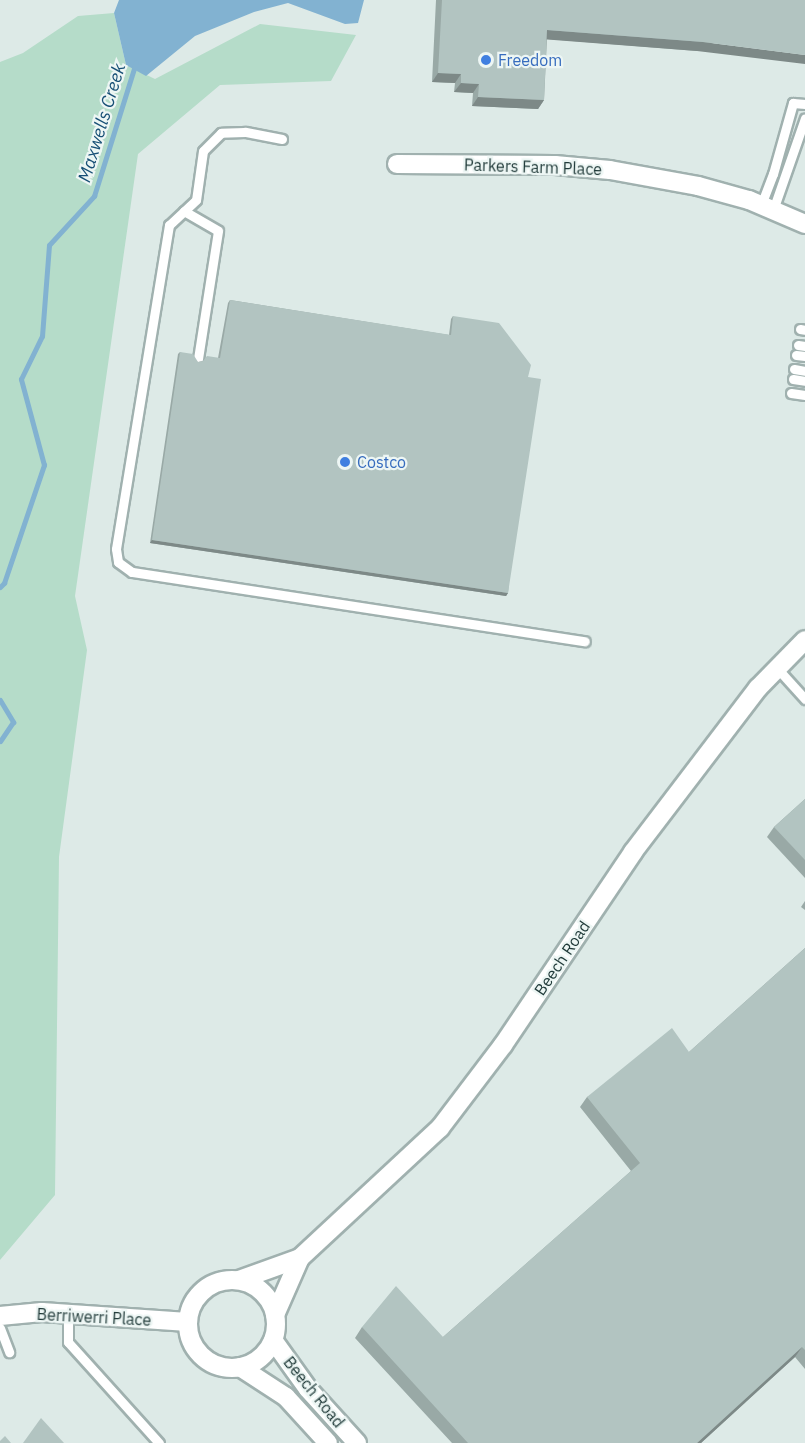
<!DOCTYPE html>
<style>
body{margin:0}
#map{position:relative;width:805px;height:1443px;overflow:hidden;background:#ddeae7;font-family:"IBM Plex Sans",sans-serif}
div>[style]{position:absolute}
[style*='--x']{left:calc(var(--x)*1px);top:calc(var(--y)*1px);width:calc(var(--w)*1px);rotate:calc(var(--a)*1deg)}
.green>*{inset:0;background:#b5dcc9}
.water>*{inset:0;background:#82b2d1}
.stream>*{height:5px;margin:-2.5px;padding:0 2.5px;transform-origin:2.5px;border-radius:2.5px;background:#82b2d1}
.roads{filter:drop-shadow(2px 0 #a0b1af) drop-shadow(-2px 0 #a0b1af) drop-shadow(0 2px #a0b1af) drop-shadow(0 -2px #a0b1af)}
.service>*{height:9px;margin:-4.5px;padding:0 4.5px;transform-origin:4.5px;border-radius:4.5px;background:#fff}
.minor>*{height:18px;margin:-9px;padding:0 9px;transform-origin:9px;border-radius:9px;background:#fff}
.secondary>*{height:18px;margin:-9px;padding:0 9px;transform-origin:9px;border-radius:9px;background:#fff}
.secondary>.ring{margin:-9px;padding:0;box-sizing:content-box;background:none;border:18px solid #fff;border-radius:50%}
.wall>*{inset:0;background:#99a9a6}
.shaded-wall>*{inset:0;background:#7d8987}
.building>*{inset:0;background:#b2c4c1}
.dots>*{width:16px;height:16px;translate:-50% -50%;box-sizing:border-box;border:3px solid #edf6f4;border-radius:50%}
span{translate:-50% -50%;white-space:nowrap;text-align:center;line-height:1.15;-webkit-text-stroke:4.5px #edf6f4;paint-order:stroke}
.shop-label{font-size:16px;color:#366cbe}
.left{translate:0 -50%;text-align:left}
.street-label{font-size:16px;color:#1f3938}
.water-label{font-size:18px;color:#185076;font-style:italic}
</style>
<div id="map">
<div class="green">
<i style="clip-path:polygon(114px 13px,126px 65px,155px 79px,260px 24px,356px 35px,331px 81px,220px 85px,138px 154px,75px 596px,87px 650px,59px 857px,55px 1195px,0 1260px,0 62px,23px 53px,78px 16px)"></i>
</div>
<div class="water">
<i style="clip-path:polygon(119px 0,364px 0,358px 23px,345px 24px,288px 3px,254px 12px,195px 36px,146px 76px,126px 65px,114px 13px)"></i>
</div>
<div class="stream">
<i style="--x:0;--y:587;--w:6;--a:-45"></i>
<i style="--x:4;--y:583;--w:125;--a:-71.3"></i>
<i style="--x:44;--y:465;--w:89;--a:-105"></i>
<i style="--x:21;--y:379;--w:48;--a:-64"></i>
<i style="--x:42;--y:336;--w:91;--a:-85.6"></i>
<i style="--x:49;--y:245;--w:67;--a:-47.4"></i>
<i style="--x:94;--y:196;--w:140;--a:-72.6"></i>
<i style="--x:0;--y:700;--w:26;--a:59"></i>
<i style="--x:13;--y:722;--w:23;--a:124"></i>
</div>
<div class="roads">
<div class="service">
<i style="--x:282;--y:139;--w:38;--a:-169"></i>
<i style="--x:245;--y:132;--w:24;--a:178"></i>
<i style="--x:221;--y:133;--w:25;--a:135"></i>
<i style="--x:203;--y:151;--w:49;--a:98.1"></i>
<i style="--x:196;--y:200;--w:37;--a:137"></i>
<i style="--x:169;--y:225;--w:328;--a:99.3"></i>
<i style="--x:116;--y:549;--w:13;--a:81"></i>
<i style="--x:118;--y:562;--w:17;--a:36"></i>
<i style="--x:132;--y:572;--w:458;--a:8.7"></i>
<i style="--x:761;--y:205;--w:33;--a:-69"></i>
<i style="--x:773;--y:174;--w:74;--a:-74.3"></i>
<i style="--x:793;--y:103;--w:12;--a:5"></i>
<i style="--x:773;--y:210;--w:97;--a:-70.8"></i>
<i style="--x:184;--y:211;--w:39;--a:30"></i>
<i style="--x:218;--y:231;--w:129;--a:98.9"></i>
<i style="--x:800;--y:329;--w:5;--a:11"></i>
<i style="--x:798;--y:345;--w:7;--a:8"></i>
<i style="--x:796;--y:355;--w:9;--a:6"></i>
<i style="--x:794;--y:369;--w:11;--a:10"></i>
<i style="--x:793;--y:379;--w:12;--a:9"></i>
<i style="--x:791;--y:393;--w:14;--a:8"></i>
<i style="--x:777;--y:668;--w:42;--a:47.9"></i>
<i style="--x:68;--y:1314;--w:28;--a:90"></i>
<i style="--x:68;--y:1342;--w:136;--a:48"></i>
<i style="--x:0;--y:1328;--w:26;--a:69"></i>
</div>
<div class="minor">
<i style="--x:397;--y:164;--w:158;--a:0.4"></i>
<i style="--x:555;--y:165;--w:55;--a:5.2"></i>
<i style="--x:610;--y:170;--w:89;--a:10.3"></i>
<i style="--x:698;--y:186;--w:53;--a:15.4"></i>
<i style="--x:749;--y:200;--w:61;--a:23.2"></i>
<i style="--x:0;--y:1316;--w:42;--a:-5.4"></i>
<i style="--x:42;--y:1312;--w:146;--a:3.9"></i>
</div>
<div class="secondary">
<i style="--x:239;--y:1280;--w:65;--a:-19.8"></i>
<i style="--x:300;--y:1258;--w:191;--a:-42.9"></i>
<i style="--x:440;--y:1128;--w:104;--a:-52.8"></i>
<i style="--x:503;--y:1045;--w:233;--a:-56"></i>
<i style="--x:633;--y:852;--w:206;--a:-52.7"></i>
<i style="--x:758;--y:688;--w:67;--a:-45.6"></i>
<i class="ring" style="left:188px;top:1280px;width:70px;height:70px"></i>
<i style="--x:275;--y:1315;--w:62;--a:-66.3"></i>
<i style="--x:273;--y:1340;--w:60;--a:54.5"></i>
<i style="--x:308;--y:1389;--w:73;--a:47.8"></i>
<i style="--x:240;--y:1367;--w:55;--a:33.1"></i>
<i style="--x:286;--y:1397;--w:62;--a:47.6"></i>
</div>
</div>
<div class="wall">
<i style="clip-path:polygon(436px 0,805px 0,697px 51px,547px 39px,544px 100px,538px 109px,472px 106px,473px 93px,454px 92px,455px 83px,432px 82px)"></i>
<i style="clip-path:polygon(230px 300px,449px 335px,451px 319px,453px 316px,528px 377px,508px 593px,506px 596px,150px 543px,178px 354px,180px 352px,198px 362px,218px 358px,228px 303px)"></i>
<i style="clip-path:polygon(805px 799px,805px 878px,767px 837px,774px 827px)"></i>
<i style="clip-path:polygon(805px 901px,805px 910px,801px 907px)"></i>
<i style="clip-path:polygon(805px 948px,805px 1369px,795px 1357px,701px 1443px,452px 1443px,355px 1338px,362px 1327px,443px 1337px,631px 1171px,580px 1107px,587px 1097px,689px 1052px)"></i>
</div>
<div class="shaded-wall">
<i style="clip-path:polygon(547px 30px,703px 42px,805px 55px,805px 64px,697px 51px,541px 39px)"></i>
<i style="clip-path:polygon(438px 73px,461px 74px,455px 83px,432px 82px)"></i>
<i style="clip-path:polygon(461px 83px,479px 84px,473px 93px,454px 92px)"></i>
<i style="clip-path:polygon(478px 97px,544px 100px,538px 109px,472px 106px)"></i>
<i style="clip-path:polygon(152px 540px,508px 593px,506px 596px,150px 543px)"></i>
<i style="clip-path:polygon(802px 1347px,795px 1357px,701px 1443px,697px 1443px)"></i>
</div>
<div class="building">
<i style="clip-path:polygon(442px 0,805px 0,805px 55px,703px 42px,547px 30px,544px 100px,478px 97px,479px 84px,461px 83px,461px 74px,438px 73px)"></i>
<i style="clip-path:polygon(230px 300px,451px 335px,453px 316px,499px 323px,531px 365px,528px 377px,541px 379px,508px 593px,152px 540px,180px 352px,193px 354px,198px 362px,203px 361px,207px 356px,220px 358px)"></i>
<i style="clip-path:polygon(805px 799px,805px 860px,774px 827px)"></i>
<i style="clip-path:polygon(805px 948px,805px 1350px,802px 1347px,697px 1443px,468px 1443px,362px 1327px,396px 1286px,443px 1337px,640px 1163px,587px 1097px,672px 1028px,689px 1052px)"></i>
<i style="clip-path:polygon(41px 1418px,64px 1443px,23px 1443px)"></i>
<i style="clip-path:polygon(5px 1436px,11px 1443px,0 1443px,0 1441px)"></i>
</div>
<div class="dots">
<i style="left:486px;top:60px;background:#3f7fe0"></i>
<i style="left:345px;top:462px;background:#3f7fe0"></i>
</div>
<div class="shop-label">
<span class="left" style="left:498px;top:60px">Freedom</span>
<span class="left" style="left:357px;top:462px">Costco</span>
</div>
<div class="street-label">
<span style="left:533px;top:167px;rotate:2deg">Parkers Farm Place</span>
<span style="left:562px;top:958px;rotate:-56deg">Beech Road</span>
<span style="left:94px;top:1317px;rotate:3deg">Berriwerri Place</span>
<span style="left:314px;top:1392px;rotate:51deg">Beech Road</span>
</div>
<div class="water-label">
<span style="left:102px;top:123px;rotate:-73deg">Maxwells Creek</span>
</div>
</div>
